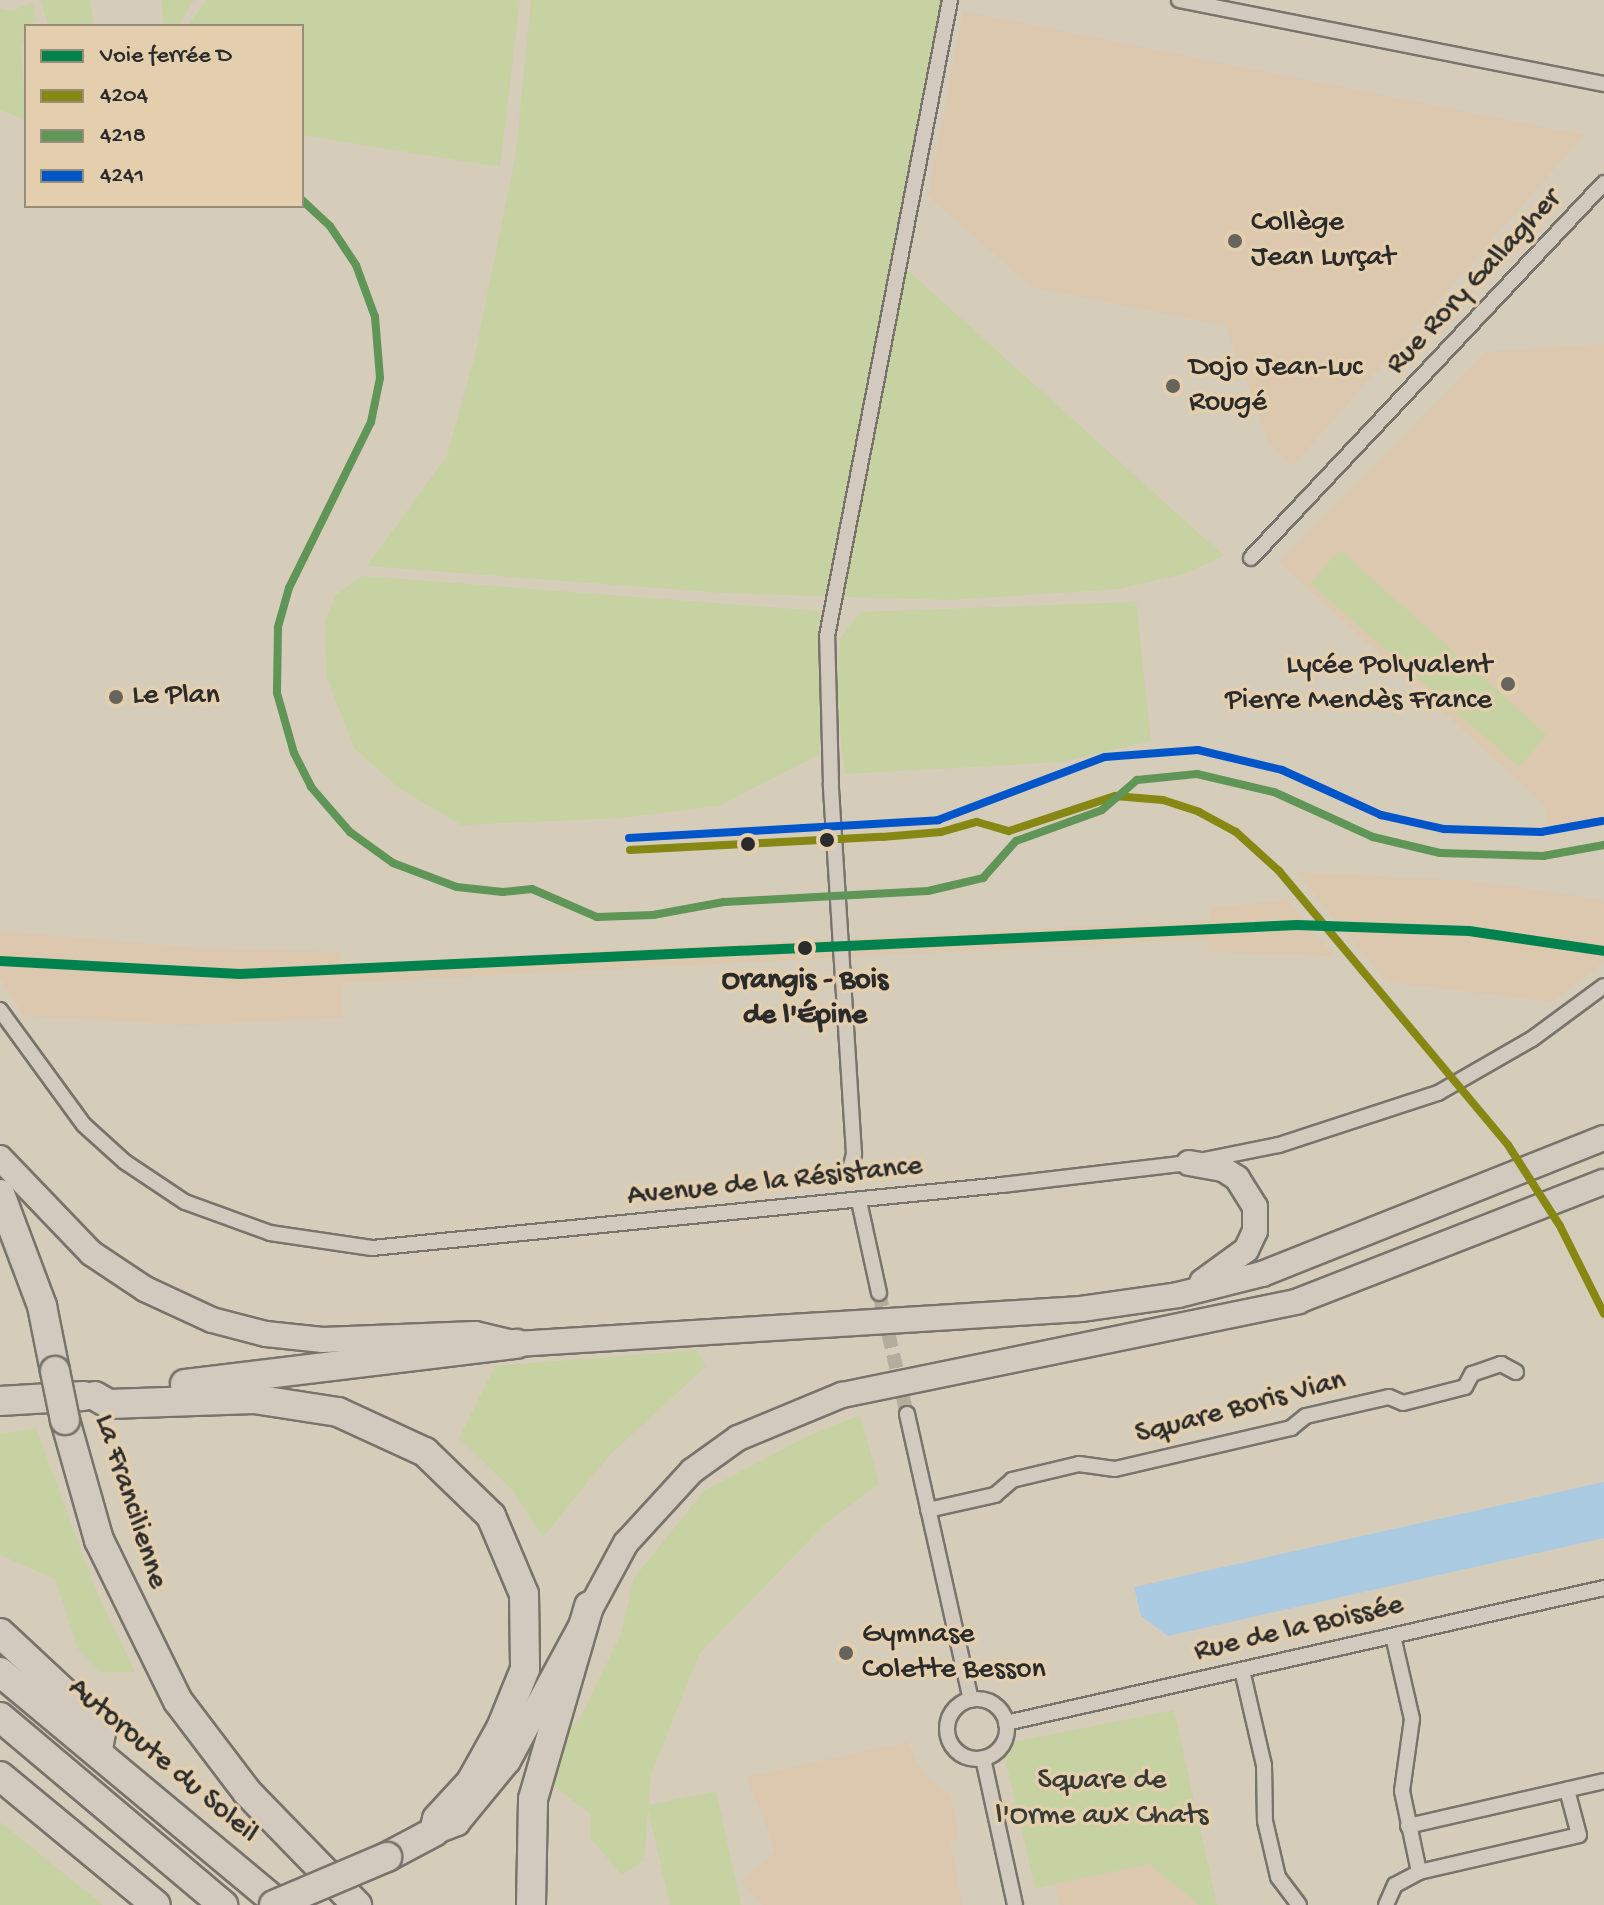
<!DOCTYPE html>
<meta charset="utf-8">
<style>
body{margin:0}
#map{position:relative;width:1604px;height:1905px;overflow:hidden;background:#d6ccba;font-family:"Gochi Hand",sans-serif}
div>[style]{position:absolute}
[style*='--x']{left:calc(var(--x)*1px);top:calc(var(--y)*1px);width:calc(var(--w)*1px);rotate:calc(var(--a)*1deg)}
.built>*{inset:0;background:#dcc8ae}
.green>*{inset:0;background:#c6d2a2}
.water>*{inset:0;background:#abcbe3}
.street-tunnel>*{height:14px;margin-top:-7px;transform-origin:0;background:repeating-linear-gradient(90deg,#b4ac9d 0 14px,transparent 0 21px)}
.roads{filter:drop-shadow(2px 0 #78736b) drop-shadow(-2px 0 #78736b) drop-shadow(0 2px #78736b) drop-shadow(0 -2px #78736b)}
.street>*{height:14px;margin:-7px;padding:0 7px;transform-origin:7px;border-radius:7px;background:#d2cabe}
.street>.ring{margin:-7px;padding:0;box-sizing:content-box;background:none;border:14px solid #d2cabe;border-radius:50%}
.primary>*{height:24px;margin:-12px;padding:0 12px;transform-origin:12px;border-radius:12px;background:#d2cabe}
.highway>*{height:28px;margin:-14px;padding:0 14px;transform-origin:14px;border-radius:14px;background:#d2cabe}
.bridges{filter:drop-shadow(2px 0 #78736b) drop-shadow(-2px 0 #78736b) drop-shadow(0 2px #78736b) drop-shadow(0 -2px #78736b)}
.highway-bridge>*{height:28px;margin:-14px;padding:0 14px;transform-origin:14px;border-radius:14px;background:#d2cabe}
.bus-1>*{height:8px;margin:-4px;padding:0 4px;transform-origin:4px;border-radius:4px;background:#878713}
.bus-2>*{height:8px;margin:-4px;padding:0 4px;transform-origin:4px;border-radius:4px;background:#5f9556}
.bus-3>*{height:8px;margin:-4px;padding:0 4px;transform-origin:4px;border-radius:4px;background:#0055c8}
.rail-1>*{height:10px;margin:-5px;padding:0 5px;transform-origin:5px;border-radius:5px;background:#00824e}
.dots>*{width:22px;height:22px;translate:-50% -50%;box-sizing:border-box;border:4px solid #e3cfad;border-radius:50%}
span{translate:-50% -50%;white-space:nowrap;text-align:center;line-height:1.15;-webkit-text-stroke:7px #e3cfad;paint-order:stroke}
.poi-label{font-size:30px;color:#2b2b2b}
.left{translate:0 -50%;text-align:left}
.right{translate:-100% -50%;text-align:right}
.street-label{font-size:30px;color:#2b2b2b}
.stop-label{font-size:30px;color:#2b2b2b;font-weight:700}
.park-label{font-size:30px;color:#393c35}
.legend{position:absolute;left:24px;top:24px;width:280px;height:184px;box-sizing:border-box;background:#e3cfad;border:2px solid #998d79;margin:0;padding:10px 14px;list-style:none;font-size:24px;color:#2b2b2b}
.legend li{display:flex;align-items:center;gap:16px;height:40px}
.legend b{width:40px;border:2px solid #998d79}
</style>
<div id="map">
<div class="built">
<i style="clip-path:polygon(963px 11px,1241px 67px,1584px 135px,1293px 466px,1270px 445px,1226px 326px,1032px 287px,928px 196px)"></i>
<i style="clip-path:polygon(1604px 344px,1604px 821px,1549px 831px,1545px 805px,1279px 562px,1486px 352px)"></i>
<i style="clip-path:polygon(1296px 872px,1475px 881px,1604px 900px,1604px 962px,1552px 1002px,1387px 982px)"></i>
<i style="clip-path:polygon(1287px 900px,1334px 956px,1208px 952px,1207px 939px,341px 983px,343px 1018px,186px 1025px,24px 1016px,0 978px,0 931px,200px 948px,340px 952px,341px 964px,1210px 920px,1210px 908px)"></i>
<i style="clip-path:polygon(907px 1742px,924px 1775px,950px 1795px,959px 1838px,950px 1842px,963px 1905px,762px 1905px,741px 1881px,776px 1852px,747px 1777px)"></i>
<i style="clip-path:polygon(1150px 1864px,1199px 1905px,1060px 1905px,1054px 1884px)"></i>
</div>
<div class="green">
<i style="clip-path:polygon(41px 0,90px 0,94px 26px,48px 26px)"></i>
<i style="clip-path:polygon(161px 0,194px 0,178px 26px,164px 26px)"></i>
<i style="clip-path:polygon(206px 0,520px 0,500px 167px,302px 135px,302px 26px,188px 26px)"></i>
<i style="clip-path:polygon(531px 0,948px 0,902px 265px,1224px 556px,1183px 574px,1119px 589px,950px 600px,724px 593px,367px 566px,447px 456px,475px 355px,516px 153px)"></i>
<i style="clip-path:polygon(33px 2px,37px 22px,26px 26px,21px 49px,26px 120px,0 110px,0 8px,12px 11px)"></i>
<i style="clip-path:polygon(1340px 550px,1547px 735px,1519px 767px,1310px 583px)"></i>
<i style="clip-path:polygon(362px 576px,820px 611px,820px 754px,719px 806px,620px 818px,461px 825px,399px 788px,354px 748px,327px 678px,325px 621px,336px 595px)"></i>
<i style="clip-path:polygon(1136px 602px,1151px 741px,1061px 762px,845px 774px,836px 695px,840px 639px,861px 612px)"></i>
<i style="clip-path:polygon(697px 1350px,706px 1366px,610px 1455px,543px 1537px,512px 1490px,459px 1438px,495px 1366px)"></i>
<i style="clip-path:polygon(860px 1415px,879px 1484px,825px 1524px,699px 1654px,650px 1777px,649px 1805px,716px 1791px,741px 1905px,670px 1905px,648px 1809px,644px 1861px,622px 1875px,591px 1839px,591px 1815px,552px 1784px,561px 1736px,580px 1718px,621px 1634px,634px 1578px,704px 1491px,806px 1437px)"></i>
<i style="clip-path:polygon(36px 1428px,95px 1588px,135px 1672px,101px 1672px,78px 1649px,55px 1579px,0 1555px,0 1434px)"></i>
<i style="clip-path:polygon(1174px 1710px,1217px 1905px,1199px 1905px,1150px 1864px,1035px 1888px,1004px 1753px,1009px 1743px)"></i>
<i style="clip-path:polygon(0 1822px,103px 1905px,0 1905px)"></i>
</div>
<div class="water">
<i style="clip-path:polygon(1604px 1482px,1604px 1538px,1168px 1636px,1141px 1616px,1134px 1587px)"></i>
</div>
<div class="street-tunnel">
<i style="--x:879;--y:1293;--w:124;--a:77"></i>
</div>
<div class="roads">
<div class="street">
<i style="--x:1179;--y:0;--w:433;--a:11.2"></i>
<i style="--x:1251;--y:558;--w:515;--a:-46.73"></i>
<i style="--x:0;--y:1010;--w:142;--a:53.9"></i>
<i style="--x:84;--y:1125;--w:55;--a:42.1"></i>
<i style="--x:125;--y:1162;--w:72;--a:33.7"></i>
<i style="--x:185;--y:1202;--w:90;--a:20"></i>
<i style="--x:270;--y:1233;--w:103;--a:8.4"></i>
<i style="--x:372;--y:1248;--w:633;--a:-5.71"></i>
<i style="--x:1002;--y:1185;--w:188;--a:-6.7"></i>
<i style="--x:1189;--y:1163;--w:92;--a:-11.3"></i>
<i style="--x:1279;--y:1145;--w:167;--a:-18.1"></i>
<i style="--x:1438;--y:1093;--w:108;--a:-29.9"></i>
<i style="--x:1532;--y:1039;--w:89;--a:-36.4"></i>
<i style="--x:850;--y:1169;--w:16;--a:-75"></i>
<i style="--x:854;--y:1154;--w:371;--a:-93.6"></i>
<i style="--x:831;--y:784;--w:148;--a:-91.5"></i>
<i style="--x:827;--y:636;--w:648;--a:-79.05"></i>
<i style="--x:859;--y:1201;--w:94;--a:77.7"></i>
<i style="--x:907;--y:1414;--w:293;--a:77.4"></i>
<i style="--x:928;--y:1510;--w:69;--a:-12.6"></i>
<i style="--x:995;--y:1495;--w:23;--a:-41"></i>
<i style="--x:1012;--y:1480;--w:69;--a:-13.4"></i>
<i style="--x:1079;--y:1464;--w:36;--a:8"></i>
<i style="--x:1115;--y:1469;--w:181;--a:-13.1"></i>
<i style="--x:1291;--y:1428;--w:19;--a:-39"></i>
<i style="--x:1306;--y:1416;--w:85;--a:-12.9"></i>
<i style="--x:1389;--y:1397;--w:15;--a:23"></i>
<i style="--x:1403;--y:1403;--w:64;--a:-14.5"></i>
<i style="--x:1465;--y:1387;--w:15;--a:-62"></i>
<i style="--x:1472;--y:1374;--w:31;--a:-19"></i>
<i style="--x:1501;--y:1364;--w:17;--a:28"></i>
<i style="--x:1393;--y:1636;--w:85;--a:77.1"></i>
<i style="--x:1412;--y:1719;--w:73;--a:97.9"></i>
<i style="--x:1402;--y:1791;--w:83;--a:78.1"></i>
<i style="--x:1242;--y:1670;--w:98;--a:77"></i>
<i style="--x:1264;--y:1765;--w:56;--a:89"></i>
<i style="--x:1265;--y:1821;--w:57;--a:76.9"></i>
<i style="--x:1278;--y:1877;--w:35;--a:53"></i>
<i class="ring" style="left:947px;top:1699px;width:46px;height:46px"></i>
<i style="--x:1006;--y:1723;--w:613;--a:-12.72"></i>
<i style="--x:983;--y:1758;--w:150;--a:77.7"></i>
<i style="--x:1408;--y:1826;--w:201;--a:-12.9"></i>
<i style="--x:1386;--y:1905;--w:22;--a:-66"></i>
<i style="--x:1395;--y:1885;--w:27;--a:-28"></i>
<i style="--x:1419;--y:1872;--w:164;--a:-13"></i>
<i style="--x:1579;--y:1835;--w:47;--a:-104.9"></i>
</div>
<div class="primary">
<i style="--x:0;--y:1158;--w:132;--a:46.2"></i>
<i style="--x:91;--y:1253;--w:65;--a:33.7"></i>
<i style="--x:145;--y:1289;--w:74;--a:24.8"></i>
<i style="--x:212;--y:1320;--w:56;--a:14.5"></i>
<i style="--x:266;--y:1334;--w:57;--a:6"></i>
<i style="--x:323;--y:1340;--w:152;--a:-2.3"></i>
<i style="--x:475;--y:1334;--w:43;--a:13.4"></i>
<i style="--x:517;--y:1344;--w:565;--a:-3.55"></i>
<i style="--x:1081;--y:1309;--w:98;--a:-8.2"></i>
<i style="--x:1178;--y:1295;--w:87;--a:-14"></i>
<i style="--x:1262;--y:1274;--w:368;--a:-21.7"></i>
<i style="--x:1189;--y:1163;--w:35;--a:10"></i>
<i style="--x:1223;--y:1169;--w:17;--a:33"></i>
<i style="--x:1237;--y:1178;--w:34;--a:58"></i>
<i style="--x:1255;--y:1207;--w:24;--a:90"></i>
<i style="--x:1255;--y:1231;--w:21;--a:115"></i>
<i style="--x:1246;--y:1250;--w:54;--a:144"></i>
<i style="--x:434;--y:1832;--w:25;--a:-21"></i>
<i style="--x:457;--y:1823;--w:80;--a:-50.6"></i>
<i style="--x:508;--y:1761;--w:248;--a:-61.6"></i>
<i style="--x:626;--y:1543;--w:98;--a:-47.5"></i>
<i style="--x:692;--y:1471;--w:57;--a:-35.7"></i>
<i style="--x:738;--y:1438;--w:113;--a:-22.5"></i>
<i style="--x:842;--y:1395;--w:466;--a:-11.6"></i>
<i style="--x:1298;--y:1301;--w:328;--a:-21.3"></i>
</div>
<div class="highway">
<i style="--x:0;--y:1194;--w:120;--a:69.4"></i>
<i style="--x:42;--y:1306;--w:66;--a:78.7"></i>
<i style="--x:185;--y:1384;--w:334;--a:-6.9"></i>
<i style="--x:95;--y:1396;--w:16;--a:30"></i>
<i style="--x:109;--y:1404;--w:145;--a:-2"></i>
<i style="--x:254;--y:1399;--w:85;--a:8.8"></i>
<i style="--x:338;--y:1412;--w:96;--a:24.7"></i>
<i style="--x:425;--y:1452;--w:92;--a:44.1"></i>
<i style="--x:491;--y:1516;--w:85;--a:67.1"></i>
<i style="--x:524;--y:1594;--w:75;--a:89.2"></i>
<i style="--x:525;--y:1669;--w:64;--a:112.1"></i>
<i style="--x:501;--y:1728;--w:62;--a:119.1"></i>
<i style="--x:471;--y:1782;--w:50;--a:132.6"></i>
<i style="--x:437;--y:1819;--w:13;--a:103"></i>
<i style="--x:434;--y:1832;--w:53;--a:152"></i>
<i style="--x:0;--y:1401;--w:84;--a:-3.4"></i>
<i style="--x:65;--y:1420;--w:125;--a:74.2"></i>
<i style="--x:99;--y:1540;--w:179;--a:63.9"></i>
<i style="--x:178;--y:1701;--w:114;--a:52.8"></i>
<i style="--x:247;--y:1792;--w:158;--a:45.8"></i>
<i style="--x:0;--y:1633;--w:139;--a:43"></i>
<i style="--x:102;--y:1728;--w:21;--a:101"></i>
<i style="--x:0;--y:1672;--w:364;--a:39.8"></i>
<i style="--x:0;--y:1717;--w:292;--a:40.1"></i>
<i style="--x:0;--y:1776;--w:202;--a:39.6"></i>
<i style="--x:531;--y:1905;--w:106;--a:-88.9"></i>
<i style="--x:533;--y:1799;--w:201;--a:-73.8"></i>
</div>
</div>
<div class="bridges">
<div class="highway-bridge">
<i style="--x:55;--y:1371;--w:50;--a:78.5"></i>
<i style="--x:274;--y:1905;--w:123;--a:-23"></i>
</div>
</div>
<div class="bus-1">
<i style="--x:630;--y:850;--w:252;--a:-3"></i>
<i style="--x:882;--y:837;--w:59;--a:-4.8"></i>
<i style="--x:941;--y:832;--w:37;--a:-16"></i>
<i style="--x:977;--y:822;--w:33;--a:16"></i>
<i style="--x:1009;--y:831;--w:112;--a:-18.3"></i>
<i style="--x:1115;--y:796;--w:48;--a:4.8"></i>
<i style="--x:1163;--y:800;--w:38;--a:18"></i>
<i style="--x:1199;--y:812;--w:42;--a:28.4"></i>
<i style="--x:1236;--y:832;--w:58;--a:42.2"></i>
<i style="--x:1279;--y:871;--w:357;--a:50.1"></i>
<i style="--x:1508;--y:1145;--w:96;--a:57.3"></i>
<i style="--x:1560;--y:1226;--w:98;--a:63.4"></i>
</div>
<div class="bus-2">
<i style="--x:302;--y:200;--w:38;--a:43"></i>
<i style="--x:330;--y:226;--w:47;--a:56.3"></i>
<i style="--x:356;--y:265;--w:55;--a:69.9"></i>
<i style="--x:375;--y:317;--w:61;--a:85.3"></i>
<i style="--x:380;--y:378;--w:45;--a:101.6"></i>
<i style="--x:371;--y:422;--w:185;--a:116.3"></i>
<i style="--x:289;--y:588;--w:41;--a:105.8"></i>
<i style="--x:278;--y:627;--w:66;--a:90.9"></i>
<i style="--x:277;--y:693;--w:62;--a:74.2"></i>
<i style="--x:294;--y:753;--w:38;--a:63"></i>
<i style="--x:311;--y:787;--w:60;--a:49.1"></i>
<i style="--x:350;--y:832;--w:53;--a:35.8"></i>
<i style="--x:393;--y:863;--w:68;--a:20.6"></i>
<i style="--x:457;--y:887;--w:46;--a:6.2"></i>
<i style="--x:503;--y:892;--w:29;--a:-6"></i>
<i style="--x:532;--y:889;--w:71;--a:23.3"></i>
<i style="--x:597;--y:917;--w:56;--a:-2"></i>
<i style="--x:653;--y:915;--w:72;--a:-10.4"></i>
<i style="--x:724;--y:902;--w:204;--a:-3.1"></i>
<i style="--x:928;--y:891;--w:57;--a:-13.3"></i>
<i style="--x:983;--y:878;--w:50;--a:-48.3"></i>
<i style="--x:1016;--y:841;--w:91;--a:-19.8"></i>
<i style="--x:1102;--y:810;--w:46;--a:-40.6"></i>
<i style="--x:1137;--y:780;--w:60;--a:-5.7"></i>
<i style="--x:1197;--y:774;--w:79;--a:13.2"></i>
<i style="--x:1274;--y:792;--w:109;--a:24.4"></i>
<i style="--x:1373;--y:837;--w:69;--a:13.4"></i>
<i style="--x:1440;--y:853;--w:103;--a:1.7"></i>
<i style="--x:1543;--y:856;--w:62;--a:-10.2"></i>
</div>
<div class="bus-3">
<i style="--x:629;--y:838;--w:310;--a:-3.3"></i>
<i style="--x:938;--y:820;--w:178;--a:-20.7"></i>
<i style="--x:1105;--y:757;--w:93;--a:-4.3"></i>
<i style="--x:1198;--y:750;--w:86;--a:13.4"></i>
<i style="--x:1282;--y:770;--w:109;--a:24.4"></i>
<i style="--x:1381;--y:815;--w:65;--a:12.5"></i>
<i style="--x:1444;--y:829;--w:97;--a:1.8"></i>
<i style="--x:1541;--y:832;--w:62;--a:-10.2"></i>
</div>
<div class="rail-1">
<i style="--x:0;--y:961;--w:240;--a:3.1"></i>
<i style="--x:240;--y:974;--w:1058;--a:-2.65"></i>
<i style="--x:1297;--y:925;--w:172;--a:2"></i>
<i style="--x:1469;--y:931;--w:136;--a:8.4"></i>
</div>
<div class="dots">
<i style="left:1235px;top:241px;background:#67635d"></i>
<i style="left:1173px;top:386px;background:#67635d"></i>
<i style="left:1508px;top:684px;background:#67635d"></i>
<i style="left:116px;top:697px;background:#67635d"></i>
<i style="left:827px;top:840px;background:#2b2b2b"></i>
<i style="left:748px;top:844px;background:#2b2b2b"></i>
<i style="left:805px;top:948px;background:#2b2b2b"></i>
<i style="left:846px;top:1653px;background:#67635d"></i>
</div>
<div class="poi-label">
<span class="left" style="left:1251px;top:241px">Collège<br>Jean Lurçat</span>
<span class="left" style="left:1189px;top:386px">Dojo Jean-Luc<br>Rougé</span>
<span class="right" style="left:1492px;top:684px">Lycée Polyvalent<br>Pierre Mendès France</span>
<span class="left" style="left:132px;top:697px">Le Plan</span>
<span class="left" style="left:862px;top:1653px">Gymnase<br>Colette Besson</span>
</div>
<div class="street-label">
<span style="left:1475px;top:283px;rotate:-47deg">Rue Rory Gallagher</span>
<span style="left:775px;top:1183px;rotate:-6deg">Avenue de la Résistance</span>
<span style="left:1241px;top:1409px;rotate:-15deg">Square Boris Vian</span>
<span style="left:129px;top:1502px;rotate:72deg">La Francilienne</span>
<span style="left:1299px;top:1630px;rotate:-13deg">Rue de la Boissée</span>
<span style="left:162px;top:1762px;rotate:40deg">Autoroute du Soleil</span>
</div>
<div class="stop-label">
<span style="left:805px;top:999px">Orangis - Bois<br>de l'Épine</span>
</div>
<div class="park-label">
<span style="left:1102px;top:1799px">Square de<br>l'Orme aux Chats</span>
</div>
<ul class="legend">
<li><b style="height:10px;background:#00824e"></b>Voie ferrée D</li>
<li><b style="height:10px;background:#878713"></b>4204</li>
<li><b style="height:10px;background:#5f9556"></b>4218</li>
<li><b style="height:10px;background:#0055c8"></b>4241</li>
</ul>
</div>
